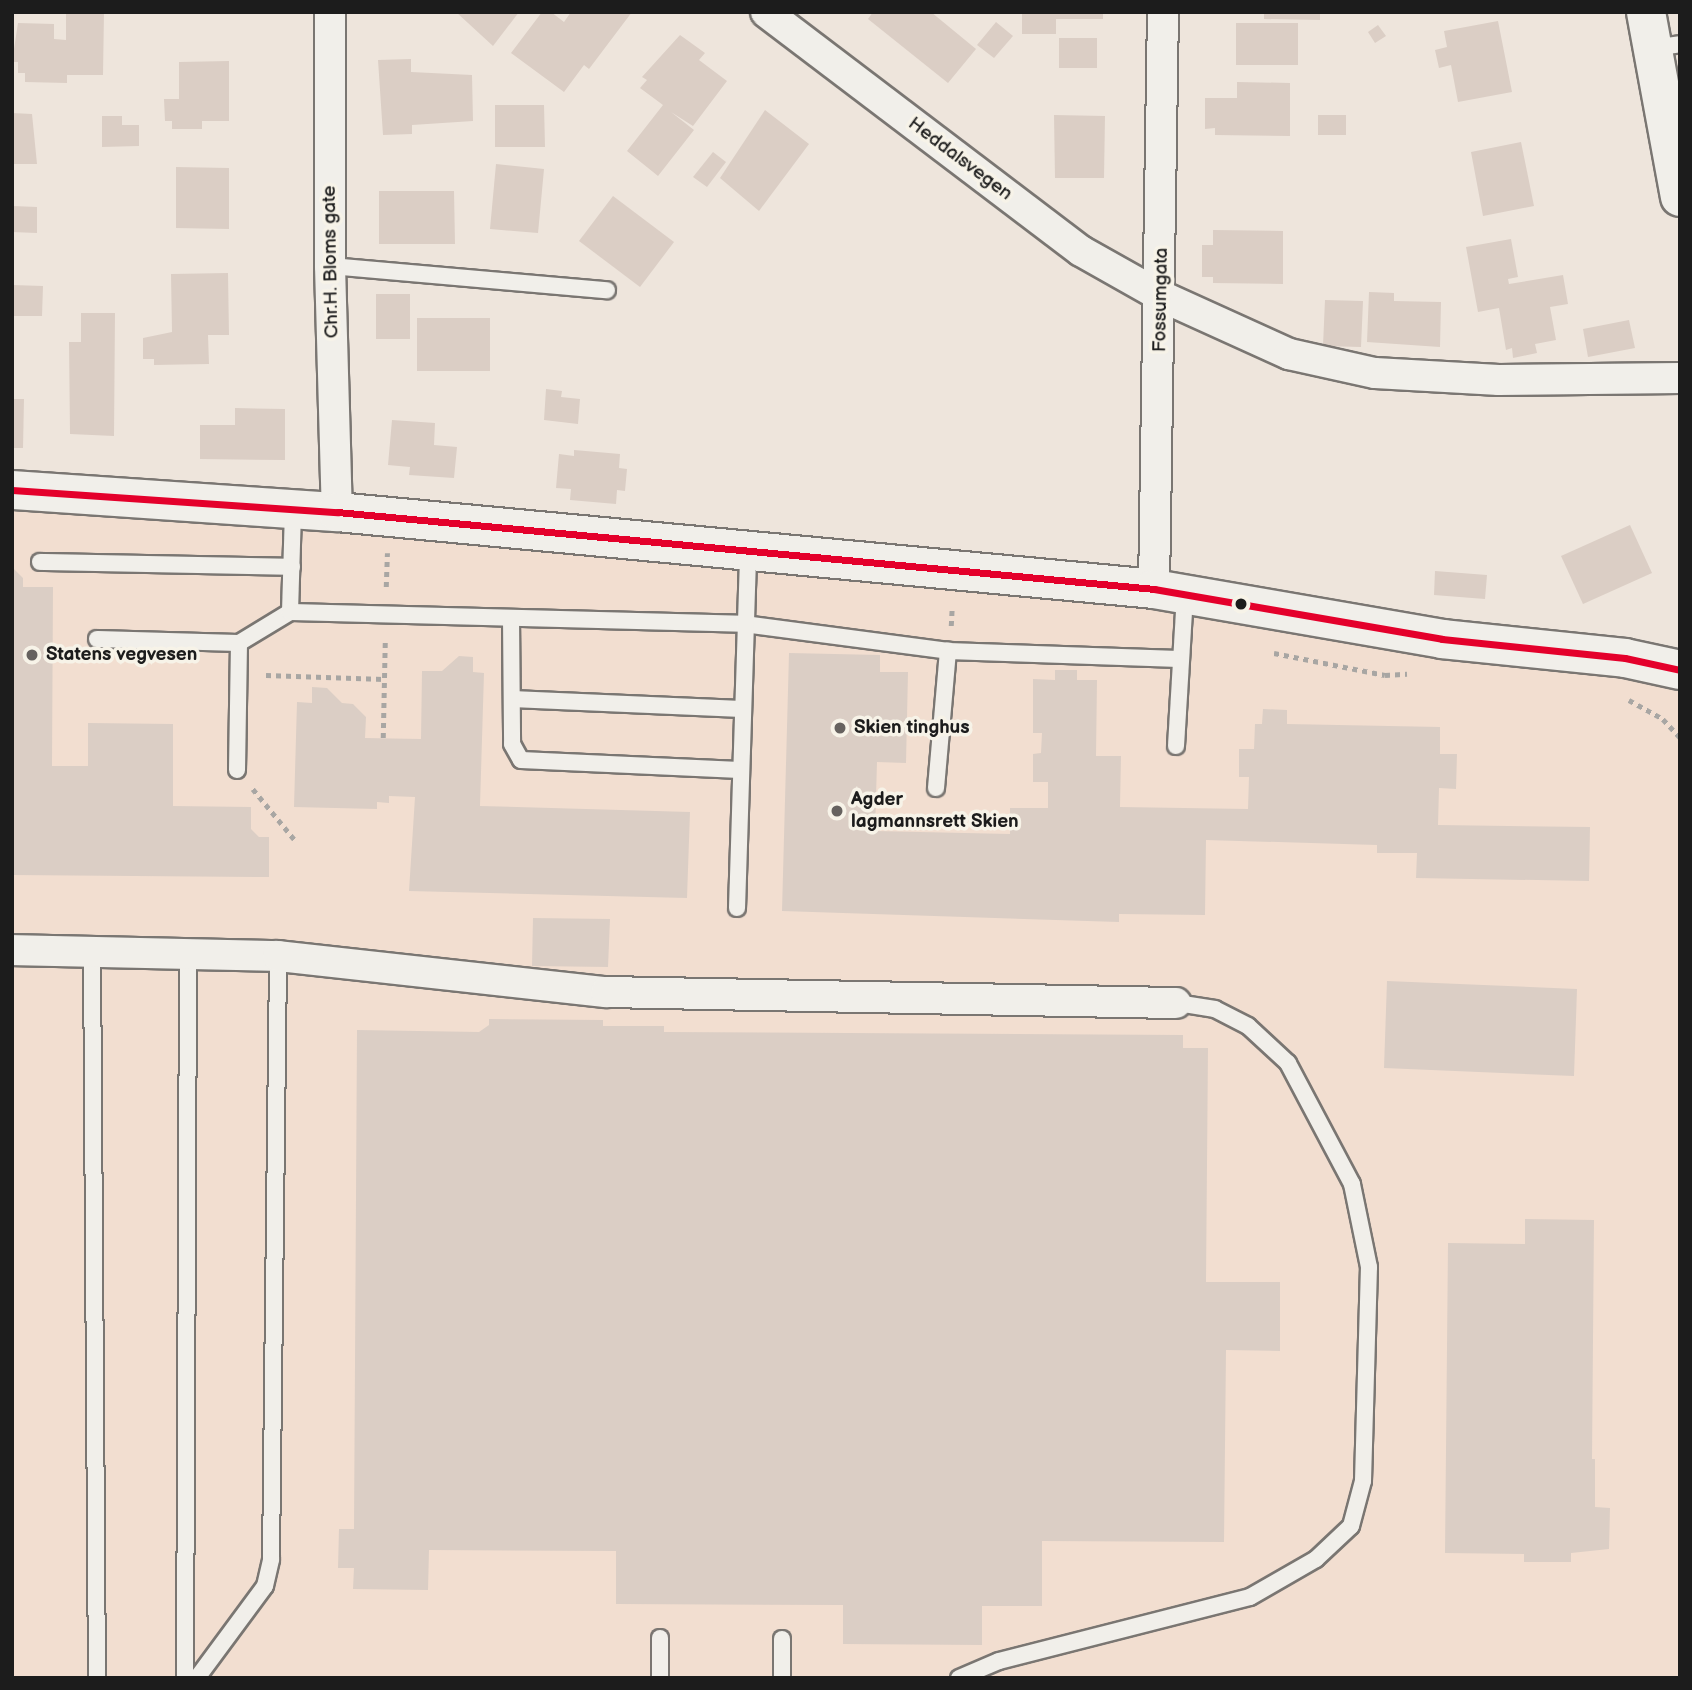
<!DOCTYPE html>
<style>
body{margin:0}
#map{position:relative;width:1692px;height:1690px;overflow:hidden;background:#eee5dc;font-family:"Balsamiq Sans",sans-serif}
div>[style]{position:absolute}
[style*='--x']{left:calc(var(--x)*1px);top:calc(var(--y)*1px);width:calc(var(--w)*1px);rotate:calc(var(--a)*1deg)}
.built>*{inset:0;background:#f2ded0}
.building>*{inset:0;background:#dbcec5}
.path>*{height:4.5px;margin-top:-2.25px;transform-origin:0;background:repeating-linear-gradient(90deg,#a8a6a3 0 5px,transparent 0 10px)}
.roads{filter:drop-shadow(2px 0 #7a7672) drop-shadow(-2px 0 #7a7672) drop-shadow(0 2px #7a7672) drop-shadow(0 -2px #7a7672)}
.service>*{height:16px;margin:-8px;padding:0 8px;transform-origin:8px;border-radius:8px;background:#f1efea}
.minor>*{height:30px;margin:-15px;padding:0 15px;transform-origin:15px;border-radius:15px;background:#f1efea}
.tertiary>*{height:38px;margin:-19px;padding:0 19px;transform-origin:19px;border-radius:19px;background:#f1efea}
.bus-1>*{height:7px;margin:-3.5px;padding:0 3.5px;transform-origin:3.5px;border-radius:3.5px;background:#e4002b}
.dots>*{width:19px;height:19px;translate:-50% -50%;box-sizing:border-box;border:4px solid #f7f3e8;border-radius:50%}
span{translate:-50% -50%;white-space:nowrap;text-align:center;line-height:1.15;-webkit-text-stroke:7px #f7f3e8;paint-order:stroke}
.street-label{font-size:19px;color:#1c1c1c}
.poi-label{font-size:19px;color:#1c1c1c;font-weight:700}
.left{translate:0 -50%;text-align:left}
.frame{position:absolute;inset:0;border:14px solid #1c1c1c;pointer-events:none}
</style>
<div id="map">
<div class="built">
<i style="clip-path:polygon(12px 490px,1154px 589px,1680px 672px,1680px 1678px,12px 1678px)"></i>
</div>
<div class="building">
<i style="clip-path:polygon(66px 12px,104px 12px,103px 75px,67px 75px,67px 83px,25px 82px,25px 73px,18px 73px,18px 62px,12px 62px,18px 23px,54px 24px,54px 39px,66px 40px)"></i>
<i style="clip-path:polygon(456px 12px,519px 12px,493px 46px)"></i>
<i style="clip-path:polygon(542px 12px,551px 12px,564px 22px,571px 12px,632px 12px,589px 69px,584px 65px,564px 92px,511px 53px)"></i>
<i style="clip-path:polygon(873px 12px,931px 12px,976px 49px,948px 83px,868px 19px)"></i>
<i style="clip-path:polygon(1103px 12px,1103px 19px,1056px 19px,1056px 34px,1022px 34px,1022px 13px)"></i>
<i style="clip-path:polygon(1264px 12px,1320px 12px,1320px 20px,1264px 19px)"></i>
<i style="clip-path:polygon(1498px 21px,1512px 92px,1458px 102px,1451px 65px,1439px 68px,1435px 50px,1447px 47px,1444px 31px)"></i>
<i style="clip-path:polygon(996px 22px,1013px 36px,994px 58px,977px 45px)"></i>
<i style="clip-path:polygon(1236px 23px,1298px 23px,1298px 65px,1236px 65px)"></i>
<i style="clip-path:polygon(1378px 25px,1386px 36px,1375px 43px,1368px 32px)"></i>
<i style="clip-path:polygon(680px 35px,705px 53px,699px 60px,727px 81px,693px 126px,671px 112px,694px 130px,658px 176px,627px 151px,663px 105px,640px 88px,647px 80px,642px 77px)"></i>
<i style="clip-path:polygon(1059px 38px,1097px 38px,1097px 68px,1059px 68px)"></i>
<i style="clip-path:polygon(411px 59px,411px 72px,472px 75px,473px 121px,412px 125px,412px 134px,383px 135px,378px 60px)"></i>
<i style="clip-path:polygon(229px 61px,229px 121px,202px 121px,202px 129px,172px 129px,172px 121px,165px 121px,164px 99px,179px 99px,179px 62px)"></i>
<i style="clip-path:polygon(1237px 82px,1290px 83px,1290px 136px,1215px 135px,1215px 128px,1205px 129px,1205px 98px,1237px 98px)"></i>
<i style="clip-path:polygon(495px 105px,544px 105px,545px 147px,495px 147px)"></i>
<i style="clip-path:polygon(765px 110px,809px 144px,759px 211px,720px 178px)"></i>
<i style="clip-path:polygon(12px 113px,32px 114px,37px 164px,12px 164px)"></i>
<i style="clip-path:polygon(1054px 115px,1105px 116px,1104px 178px,1055px 178px)"></i>
<i style="clip-path:polygon(1318px 115px,1346px 115px,1346px 135px,1318px 135px)"></i>
<i style="clip-path:polygon(102px 116px,122px 116px,122px 125px,139px 125px,139px 146px,102px 147px)"></i>
<i style="clip-path:polygon(1521px 142px,1534px 206px,1483px 216px,1471px 152px)"></i>
<i style="clip-path:polygon(713px 152px,726px 162px,707px 187px,693px 177px)"></i>
<i style="clip-path:polygon(496px 164px,544px 169px,538px 233px,490px 229px)"></i>
<i style="clip-path:polygon(176px 167px,229px 168px,229px 229px,176px 228px)"></i>
<i style="clip-path:polygon(379px 191px,454px 191px,455px 244px,379px 244px)"></i>
<i style="clip-path:polygon(613px 196px,674px 242px,640px 287px,579px 241px)"></i>
<i style="clip-path:polygon(12px 206px,37px 207px,37px 233px,12px 232px)"></i>
<i style="clip-path:polygon(1213px 230px,1283px 231px,1283px 284px,1213px 283px,1213px 277px,1202px 277px,1202px 245px,1213px 245px)"></i>
<i style="clip-path:polygon(1511px 239px,1518px 277px,1508px 279px,1509px 284px,1563px 275px,1568px 304px,1550px 307px,1556px 340px,1535px 344px,1537px 353px,1513px 358px,1512px 348px,1506px 350px,1499px 308px,1478px 312px,1466px 247px)"></i>
<i style="clip-path:polygon(228px 273px,229px 335px,208px 335px,209px 364px,154px 365px,154px 359px,143px 359px,143px 338px,172px 332px,171px 274px)"></i>
<i style="clip-path:polygon(12px 285px,43px 286px,42px 316px,12px 316px)"></i>
<i style="clip-path:polygon(1369px 292px,1394px 293px,1394px 301px,1441px 302px,1440px 347px,1367px 342px)"></i>
<i style="clip-path:polygon(376px 294px,410px 294px,410px 339px,376px 339px)"></i>
<i style="clip-path:polygon(1325px 300px,1363px 301px,1361px 347px,1323px 346px)"></i>
<i style="clip-path:polygon(81px 313px,115px 313px,114px 436px,70px 434px,69px 342px,81px 342px)"></i>
<i style="clip-path:polygon(417px 318px,490px 318px,490px 371px,417px 371px)"></i>
<i style="clip-path:polygon(1629px 320px,1635px 348px,1588px 357px,1583px 329px)"></i>
<i style="clip-path:polygon(546px 389px,562px 391px,561px 397px,580px 399px,578px 424px,544px 420px)"></i>
<i style="clip-path:polygon(12px 399px,24px 399px,23px 448px,12px 448px)"></i>
<i style="clip-path:polygon(235px 408px,285px 409px,285px 460px,200px 459px,200px 425px,235px 425px)"></i>
<i style="clip-path:polygon(392px 420px,435px 423px,434px 445px,457px 447px,454px 478px,409px 475px,410px 467px,388px 465px)"></i>
<i style="clip-path:polygon(574px 450px,620px 454px,619px 468px,627px 469px,625px 491px,617px 490px,616px 504px,570px 500px,571px 489px,556px 488px,559px 454px,574px 456px)"></i>
<i style="clip-path:polygon(1630px 525px,1652px 573px,1583px 604px,1561px 556px)"></i>
<i style="clip-path:polygon(12px 567px,23px 578px,23px 587px,53px 587px,52px 766px,88px 766px,88px 723px,173px 724px,173px 806px,251px 807px,251px 829px,259px 837px,269px 837px,269px 877px,12px 875px)"></i>
<i style="clip-path:polygon(1435px 571px,1487px 575px,1485px 599px,1434px 595px)"></i>
<i style="clip-path:polygon(789px 653px,880px 655px,880px 672px,908px 672px,906px 763px,877px 762px,875px 831px,1010px 834px,1010px 808px,1048px 808px,1048px 782px,1033px 782px,1033px 754px,1041px 753px,1042px 733px,1033px 733px,1033px 679px,1055px 680px,1055px 670px,1077px 670px,1077px 680px,1097px 680px,1096px 756px,1121px 756px,1120px 807px,1248px 809px,1249px 777px,1239px 777px,1239px 749px,1254px 749px,1255px 724px,1262px 724px,1263px 709px,1287px 710px,1287px 724px,1440px 727px,1440px 754px,1457px 754px,1456px 789px,1439px 788px,1438px 825px,1590px 827px,1589px 881px,1416px 878px,1417px 853px,1377px 853px,1377px 845px,1206px 840px,1205px 915px,1119px 914px,1119px 922px,782px 911px)"></i>
<i style="clip-path:polygon(459px 656px,473px 657px,473px 672px,484px 673px,480px 806px,690px 812px,687px 898px,409px 891px,415px 797px,389px 796px,389px 803px,377px 802px,377px 809px,294px 807px,297px 702px,312px 703px,312px 687px,327px 688px,342px 703px,353px 704px,366px 717px,365px 738px,421px 739px,422px 671px,442px 671px)"></i>
<i style="clip-path:polygon(533px 918px,610px 919px,608px 967px,532px 966px)"></i>
<i style="clip-path:polygon(1387px 981px,1577px 989px,1574px 1076px,1384px 1068px)"></i>
<i style="clip-path:polygon(489px 1019px,603px 1020px,603px 1026px,664px 1026px,664px 1032px,1183px 1035px,1183px 1048px,1208px 1048px,1206px 1282px,1280px 1282px,1280px 1351px,1226px 1350px,1224px 1542px,1042px 1541px,1042px 1606px,982px 1606px,982px 1645px,843px 1644px,843px 1605px,616px 1604px,616px 1551px,429px 1550px,428px 1590px,353px 1589px,354px 1568px,338px 1568px,339px 1529px,354px 1529px,357px 1030px,479px 1032px,489px 1025px)"></i>
<i style="clip-path:polygon(1525px 1219px,1594px 1220px,1592px 1459px,1595px 1459px,1595px 1507px,1610px 1508px,1609px 1549px,1571px 1553px,1571px 1562px,1524px 1562px,1524px 1554px,1445px 1553px,1448px 1243px,1525px 1244px)"></i>
</div>
<div class="path">
<i style="--x:386;--y:587;--w:34;--a:-88"></i>
<i style="--x:951;--y:626;--w:20;--a:-87"></i>
<i style="--x:1274;--y:653;--w:113;--a:11.2"></i>
<i style="--x:1385;--y:675;--w:22;--a:-3"></i>
<i style="--x:266;--y:675;--w:118;--a:1.9"></i>
<i style="--x:1629;--y:700;--w:39;--a:29"></i>
<i style="--x:1663;--y:719;--w:25;--a:47"></i>
<i style="--x:383;--y:738;--w:97;--a:-88.8"></i>
<i style="--x:253;--y:789;--w:65;--a:50.6"></i>
</div>
<div class="roads">
<div class="service">
<i style="--x:1653;--y:48;--w:27;--a:-8"></i>
<i style="--x:330;--y:266;--w:278;--a:5"></i>
<i style="--x:40;--y:562;--w:252;--a:1.1"></i>
<i style="--x:290;--y:612;--w:103;--a:-88.3"></i>
<i style="--x:511;--y:618;--w:126;--a:89.5"></i>
<i style="--x:512;--y:744;--w:18;--a:61"></i>
<i style="--x:521;--y:760;--w:219;--a:2.6"></i>
<i style="--x:97;--y:639;--w:142;--a:1.6"></i>
<i style="--x:512;--y:699;--w:230;--a:2.5"></i>
<i style="--x:1176;--y:746;--w:152;--a:-86.6"></i>
<i style="--x:237;--y:770;--w:127;--a:-89.1"></i>
<i style="--x:239;--y:643;--w:60;--a:-31.3"></i>
<i style="--x:290;--y:612;--w:454;--a:1.5"></i>
<i style="--x:744;--y:624;--w:206;--a:7.5"></i>
<i style="--x:948;--y:651;--w:231;--a:2"></i>
<i style="--x:936;--y:788;--w:138;--a:-85"></i>
<i style="--x:737;--y:908;--w:358;--a:-88.2"></i>
<i style="--x:92;--y:952;--w:726;--a:89.61"></i>
<i style="--x:185;--y:1678;--w:724;--a:-89.76"></i>
<i style="--x:197;--y:1678;--w:114;--a:-53.5"></i>
<i style="--x:265;--y:1586;--w:28;--a:-77"></i>
<i style="--x:271;--y:1559;--w:603;--a:-89.33"></i>
<i style="--x:660;--y:1678;--w:40;--a:-90"></i>
<i style="--x:782;--y:1678;--w:39;--a:-90"></i>
<i style="--x:959;--y:1678;--w:43;--a:-23"></i>
<i style="--x:999;--y:1661;--w:259;--a:-14.3"></i>
<i style="--x:1250;--y:1597;--w:76;--a:-29.9"></i>
<i style="--x:1316;--y:1559;--w:48;--a:-43.3"></i>
<i style="--x:1351;--y:1526;--w:47;--a:-75.1"></i>
<i style="--x:1363;--y:1481;--w:214;--a:-88.4"></i>
<i style="--x:1369;--y:1267;--w:85;--a:-101.6"></i>
<i style="--x:1352;--y:1184;--w:137;--a:-117.9"></i>
<i style="--x:1288;--y:1063;--w:54;--a:-137.2"></i>
<i style="--x:1248;--y:1026;--w:37;--a:-153"></i>
<i style="--x:1215;--y:1009;--w:39;--a:-171"></i>
</div>
<div class="minor">
<i style="--x:330;--y:12;--w:254;--a:90"></i>
<i style="--x:330;--y:266;--w:246;--a:88.4"></i>
<i style="--x:766;--y:12;--w:395;--a:37.2"></i>
<i style="--x:1081;--y:251;--w:92;--a:29.4"></i>
<i style="--x:1161;--y:296;--w:141;--a:24.4"></i>
<i style="--x:1289;--y:354;--w:88;--a:12.5"></i>
<i style="--x:1375;--y:373;--w:124;--a:3.2"></i>
<i style="--x:1499;--y:380;--w:181;--a:-0.6"></i>
<i style="--x:1154;--y:589;--w:577;--a:-89.11"></i>
<i style="--x:12;--y:950;--w:266;--a:1.3"></i>
<i style="--x:278;--y:956;--w:330;--a:6.3"></i>
<i style="--x:606;--y:992;--w:570;--a:1.11"></i>
</div>
<div class="tertiary">
<i style="--x:1646;--y:12;--w:188;--a:79.6"></i>
<i style="--x:12;--y:490;--w:326;--a:3.9"></i>
<i style="--x:337;--y:512;--w:821;--a:5.38"></i>
<i style="--x:1154;--y:589;--w:292;--a:9.8"></i>
<i style="--x:1442;--y:639;--w:184;--a:5.9"></i>
<i style="--x:1625;--y:658;--w:56;--a:12.3"></i>
</div>
</div>
<div class="bus-1">
<i style="--x:12;--y:490;--w:326;--a:3.9"></i>
<i style="--x:337;--y:512;--w:821;--a:5.38"></i>
<i style="--x:1154;--y:589;--w:292;--a:9.8"></i>
<i style="--x:1442;--y:639;--w:184;--a:5.9"></i>
<i style="--x:1625;--y:658;--w:56;--a:12.3"></i>
</div>
<div class="dots">
<i style="left:1241px;top:604px;background:#1c1c1c"></i>
<i style="left:32px;top:655px;background:#66625f"></i>
<i style="left:840px;top:728px;background:#66625f"></i>
<i style="left:837px;top:811px;background:#66625f"></i>
</div>
<div class="street-label">
<span style="left:960px;top:159px;rotate:37deg">Heddalsvegen</span>
<span style="left:331px;top:262px;rotate:-91deg">Chr.H. Bloms gate</span>
<span style="left:1161px;top:300px;rotate:-89deg">Fossumgata</span>
</div>
<div class="poi-label">
<span class="left" style="left:46px;top:655px">Statens vegvesen</span>
<span class="left" style="left:854px;top:728px">Skien tinghus</span>
<span class="left" style="left:851px;top:811px">Agder<br>lagmannsrett Skien</span>
</div>
<div class="frame"></div>
</div>
